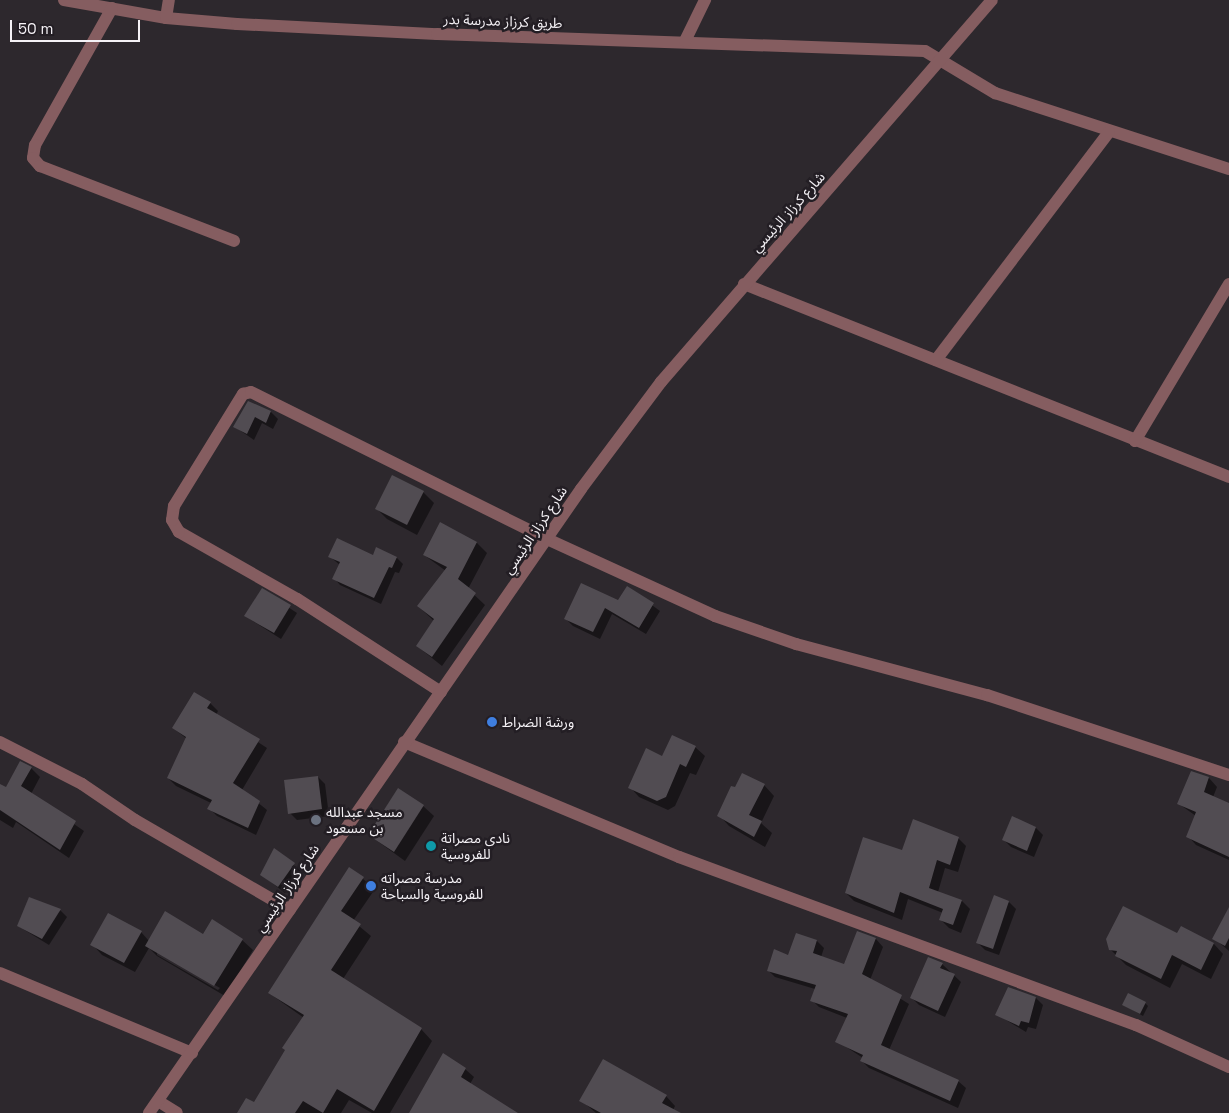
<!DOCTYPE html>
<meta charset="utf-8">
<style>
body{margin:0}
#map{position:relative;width:1229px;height:1113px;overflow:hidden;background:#2d282d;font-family:"Space Grotesk","Noto Sans Arabic",sans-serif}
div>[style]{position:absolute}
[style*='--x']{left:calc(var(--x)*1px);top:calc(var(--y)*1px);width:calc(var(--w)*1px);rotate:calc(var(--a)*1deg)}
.shadow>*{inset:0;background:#0007}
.building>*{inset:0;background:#514c52}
.minor>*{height:12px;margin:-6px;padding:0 6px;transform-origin:6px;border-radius:6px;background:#855d60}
.dots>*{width:14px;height:14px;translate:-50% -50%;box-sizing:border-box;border:2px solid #231e24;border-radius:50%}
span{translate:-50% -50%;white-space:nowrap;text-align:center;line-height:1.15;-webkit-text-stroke:5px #231e24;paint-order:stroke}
.street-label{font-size:14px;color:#f5f2f6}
.poi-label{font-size:14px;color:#f5f2f6}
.left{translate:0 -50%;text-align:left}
.scale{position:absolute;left:10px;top:20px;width:130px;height:22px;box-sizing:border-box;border:2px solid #f5f2f6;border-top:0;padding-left:6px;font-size:15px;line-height:18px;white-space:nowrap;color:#f5f2f6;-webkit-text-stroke:4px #231e24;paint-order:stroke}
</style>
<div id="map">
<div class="shadow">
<i style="clip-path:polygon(249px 403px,271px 412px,278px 419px,273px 429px,262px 423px,254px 440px,235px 427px)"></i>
<i style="clip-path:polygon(423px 492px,434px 503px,417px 535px,387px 519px,376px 508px)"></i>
<i style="clip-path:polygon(440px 524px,477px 543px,487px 553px,468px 589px,485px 605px,442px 666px,417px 646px,434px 621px,418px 606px,446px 571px,424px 555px)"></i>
<i style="clip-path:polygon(329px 556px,397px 558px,403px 564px,399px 573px,395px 572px,381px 604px,340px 585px,334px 578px,340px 565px)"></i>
<i style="clip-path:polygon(627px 587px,660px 611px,646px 634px,612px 614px,600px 639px,573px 626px,566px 619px,618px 602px)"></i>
<i style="clip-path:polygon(262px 590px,297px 613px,281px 639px,245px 616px)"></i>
<i style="clip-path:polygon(210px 703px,218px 711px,216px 715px,267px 748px,242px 790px,267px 810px,256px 835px,217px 816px,209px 808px,211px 803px,176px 786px,168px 778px,187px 739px,173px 728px)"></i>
<i style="clip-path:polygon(695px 747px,705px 756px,696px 775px,690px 773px,675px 806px,668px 810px,639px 797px,630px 787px,663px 757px)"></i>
<i style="clip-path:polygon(31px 768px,40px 777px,31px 794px,84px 831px,69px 858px,16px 822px,13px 828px,0 820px,0 800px)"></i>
<i style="clip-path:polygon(318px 777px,325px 784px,329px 816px,297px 820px,290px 813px)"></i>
<i style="clip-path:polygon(1209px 778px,1217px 787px,1213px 797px,1229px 804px,1229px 860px,1196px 845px,1188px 836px,1196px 816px,1179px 804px)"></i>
<i style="clip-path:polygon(764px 785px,774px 796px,761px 823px,772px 833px,765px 847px,729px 826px,719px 815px)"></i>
<i style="clip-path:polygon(423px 806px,434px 816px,405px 861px,369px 835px)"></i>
<i style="clip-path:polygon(1013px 818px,1036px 828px,1043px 835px,1034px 857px,1011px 847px,1004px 840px)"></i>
<i style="clip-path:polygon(958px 838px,966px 846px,958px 872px,945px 868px,938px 892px,962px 901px,970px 909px,961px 933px,949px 928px,941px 920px,943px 913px,908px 899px,902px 920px,854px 901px,846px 893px,902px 852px)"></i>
<i style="clip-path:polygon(275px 850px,301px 871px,285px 893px,262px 875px)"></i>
<i style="clip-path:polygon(350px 868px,375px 889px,353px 921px,371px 936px,343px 979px,421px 1029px,432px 1041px,390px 1113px,372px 1113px,349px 1100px,341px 1113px,239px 1113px,255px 1104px,304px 1018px,269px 993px)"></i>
<i style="clip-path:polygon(30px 898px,60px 910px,67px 917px,49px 945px,18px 926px)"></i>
<i style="clip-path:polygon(1009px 902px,1016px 909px,999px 955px,985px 950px,978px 943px)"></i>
<i style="clip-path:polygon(1229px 910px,1229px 951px,1214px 938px)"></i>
<i style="clip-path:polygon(1181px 928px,1214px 944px,1223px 954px,1211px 979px,1182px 964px,1170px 988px,1126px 965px,1110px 949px,1178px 935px)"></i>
<i style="clip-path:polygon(evenodd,141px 932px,149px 941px,203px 935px,242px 940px,253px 950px,225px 996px,157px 956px,149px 948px,135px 972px,102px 955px,92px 944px,141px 932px,157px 952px,220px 988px,218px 990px,157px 955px,157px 952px)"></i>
<i style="clip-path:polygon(858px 933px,876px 939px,883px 947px,870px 980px,909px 1004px,889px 1050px,958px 1081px,966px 1088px,958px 1108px,869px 1068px,862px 1061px,863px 1058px,837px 1041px,847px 1018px,819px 1007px,812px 1000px,815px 989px,775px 977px,768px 970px,789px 956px,797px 934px,817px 941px,824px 948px,821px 957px,845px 965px)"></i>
<i style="clip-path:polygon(942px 964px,961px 982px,945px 1017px,919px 1005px,912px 998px)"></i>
<i style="clip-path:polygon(1036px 998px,1043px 1005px,1036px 1029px,1028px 1027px,1026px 1032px,996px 1014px)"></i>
<i style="clip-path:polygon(1145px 1003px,1148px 1006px,1143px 1016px,1124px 1005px)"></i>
<i style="clip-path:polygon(465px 1069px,474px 1077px,470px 1084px,517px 1113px,444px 1113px,429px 1104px)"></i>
<i style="clip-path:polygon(666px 1096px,675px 1106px,673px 1110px,678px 1113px,596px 1113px,581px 1100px)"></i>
</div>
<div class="building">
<i style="clip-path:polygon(248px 401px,271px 411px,266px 423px,255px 417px,247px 434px,233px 427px)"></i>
<i style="clip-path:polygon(392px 475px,424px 491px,407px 525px,375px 509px)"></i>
<i style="clip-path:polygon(440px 522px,477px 542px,458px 579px,476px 593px,432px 657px,416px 646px,434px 619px,417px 606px,447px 567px,423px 555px)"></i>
<i style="clip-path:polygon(337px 538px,373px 555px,376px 547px,397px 557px,392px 568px,389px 567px,374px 598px,332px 579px,340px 562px,328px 557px)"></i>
<i style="clip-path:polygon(581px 583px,618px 600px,627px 586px,654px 603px,639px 628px,605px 608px,593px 632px,564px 619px)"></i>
<i style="clip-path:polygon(262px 588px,291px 605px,274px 633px,244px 616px)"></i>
<i style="clip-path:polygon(194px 692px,211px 702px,207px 708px,260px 739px,233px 783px,260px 801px,248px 828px,207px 809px,212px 800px,167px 778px,186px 737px,172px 728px)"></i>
<i style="clip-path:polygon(672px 735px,696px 746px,686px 767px,680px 764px,666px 797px,657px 801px,628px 788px,646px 748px,662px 756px)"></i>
<i style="clip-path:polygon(20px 761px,32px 767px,21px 786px,76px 821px,60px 850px,0 810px,0 784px,6px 787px)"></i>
<i style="clip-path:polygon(1191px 771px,1209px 777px,1204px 792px,1229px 803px,1229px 857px,1186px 837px,1196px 812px,1177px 804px)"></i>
<i style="clip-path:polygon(742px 773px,765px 784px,749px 815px,762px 821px,754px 837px,717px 816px,731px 786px,735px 787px)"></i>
<i style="clip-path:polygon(318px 776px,322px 809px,288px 814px,284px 780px)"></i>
<i style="clip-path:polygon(398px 788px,424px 805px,394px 852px,368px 835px)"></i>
<i style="clip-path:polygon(1012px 816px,1036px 827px,1027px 851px,1002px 840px)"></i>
<i style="clip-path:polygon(913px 819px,959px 837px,950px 865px,937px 860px,929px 888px,962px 900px,953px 925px,939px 920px,943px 909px,900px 892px,894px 913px,845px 893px,863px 837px,902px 850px)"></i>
<i style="clip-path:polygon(274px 848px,295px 863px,278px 887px,260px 875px)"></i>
<i style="clip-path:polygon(349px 867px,364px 877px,341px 911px,361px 924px,331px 970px,422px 1028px,374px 1111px,337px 1089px,323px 1113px,303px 1101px,295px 1113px,237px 1113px,246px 1098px,254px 1102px,285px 1050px,282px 1048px,304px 1015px,268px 993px)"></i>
<i style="clip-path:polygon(994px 895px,1009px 901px,993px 949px,976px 943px)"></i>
<i style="clip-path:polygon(29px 897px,61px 909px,42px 939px,17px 926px)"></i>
<i style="clip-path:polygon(1123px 906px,1177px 933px,1181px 926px,1214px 943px,1201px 970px,1172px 955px,1161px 979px,1115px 956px,1117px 951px,1109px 950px,1106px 939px)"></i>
<i style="clip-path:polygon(1229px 907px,1229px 938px,1225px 946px,1212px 939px)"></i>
<i style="clip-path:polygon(165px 911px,203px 934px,212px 919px,243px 939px,214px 986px,145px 946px)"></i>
<i style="clip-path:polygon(108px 913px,142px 931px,124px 963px,90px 945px)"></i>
<i style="clip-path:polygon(857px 931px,876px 938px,862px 974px,902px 995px,881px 1045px,959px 1080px,950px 1101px,860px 1061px,863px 1055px,835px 1042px,848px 1014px,810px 1001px,816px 985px,767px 971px,774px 949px,788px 955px,796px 933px,817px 940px,813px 953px,844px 964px)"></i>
<i style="clip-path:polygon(928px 957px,943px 963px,940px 968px,955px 974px,938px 1011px,910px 998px)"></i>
<i style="clip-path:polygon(1008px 987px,1036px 997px,1029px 1023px,1021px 1021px,1019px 1026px,995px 1015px)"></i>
<i style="clip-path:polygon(1128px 993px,1146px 1002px,1140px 1014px,1122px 1005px)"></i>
<i style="clip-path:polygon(443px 1053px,466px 1068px,461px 1077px,518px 1113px,409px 1113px)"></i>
<i style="clip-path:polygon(603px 1059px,667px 1095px,662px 1103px,681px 1113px,601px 1113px,579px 1101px)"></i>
</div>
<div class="minor">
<i style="--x:64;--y:0;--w:104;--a:10"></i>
<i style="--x:166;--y:18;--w:71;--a:4.8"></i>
<i style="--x:237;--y:24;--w:200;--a:2.9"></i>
<i style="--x:437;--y:34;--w:488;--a:2"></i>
<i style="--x:925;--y:51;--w:82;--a:31"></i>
<i style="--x:995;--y:93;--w:246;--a:18"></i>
<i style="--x:112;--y:8;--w:157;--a:119.3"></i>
<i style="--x:35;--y:145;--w:13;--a:99"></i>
<i style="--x:33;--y:158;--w:11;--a:49"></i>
<i style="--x:40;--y:166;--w:208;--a:21.1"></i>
<i style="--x:166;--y:18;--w:18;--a:-81"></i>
<i style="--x:685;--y:41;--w:46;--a:-64"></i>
<i style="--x:744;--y:284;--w:522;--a:21.7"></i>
<i style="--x:936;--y:360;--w:286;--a:-52.8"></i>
<i style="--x:1135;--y:441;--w:183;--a:-59.1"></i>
<i style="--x:441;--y:692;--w:171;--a:-147.1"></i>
<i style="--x:297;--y:599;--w:136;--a:-150.4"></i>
<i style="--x:179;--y:532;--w:14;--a:-120"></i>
<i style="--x:172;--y:520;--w:14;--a:-82"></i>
<i style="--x:174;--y:506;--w:132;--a:-58.4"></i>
<i style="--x:243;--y:394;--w:8;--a:-14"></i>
<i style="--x:251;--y:392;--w:330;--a:26.4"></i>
<i style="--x:547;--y:539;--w:185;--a:24.6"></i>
<i style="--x:715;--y:616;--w:86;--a:19.1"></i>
<i style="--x:796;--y:644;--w:198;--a:15"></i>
<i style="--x:987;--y:695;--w:255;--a:18.3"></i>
<i style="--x:0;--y:742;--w:92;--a:27.1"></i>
<i style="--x:82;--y:784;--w:64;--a:34.2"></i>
<i style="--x:135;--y:820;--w:179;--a:30.1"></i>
<i style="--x:404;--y:742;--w:298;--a:22.7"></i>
<i style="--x:679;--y:857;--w:487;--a:20.2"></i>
<i style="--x:1136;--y:1025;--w:102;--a:24.3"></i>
<i style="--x:0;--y:973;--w:208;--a:22.6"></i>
<i style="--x:158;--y:1101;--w:22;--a:32"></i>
<i style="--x:149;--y:1113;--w:759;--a:-55.3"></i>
<i style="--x:581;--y:489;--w:134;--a:-53.2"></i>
<i style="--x:661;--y:382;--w:505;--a:-49.09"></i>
</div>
<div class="dots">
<i style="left:492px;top:722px;background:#3f7fe0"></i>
<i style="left:316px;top:820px;background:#6b7280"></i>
<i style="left:431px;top:846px;background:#0f9aa8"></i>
<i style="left:371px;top:886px;background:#3f7fe0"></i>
</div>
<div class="street-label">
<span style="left:503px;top:21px;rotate:2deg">طريق كرزاز مدرسة بدر</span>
<span style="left:788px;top:212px;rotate:-48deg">شارع كرزاز الرئيسي</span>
<span style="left:535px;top:530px;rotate:-56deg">شارع كرزاز الرئيسي</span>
<span style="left:287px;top:888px;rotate:-56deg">شارع كرزاز الرئيسي</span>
</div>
<div class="poi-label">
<span class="left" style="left:502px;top:722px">ورشة الضراط</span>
<span class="left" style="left:326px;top:820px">مسجد عبدالله<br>بن مسعود</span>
<span class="left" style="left:441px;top:846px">نادي مصراتة<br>للفروسية</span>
<span class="left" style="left:381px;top:886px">مدرسة مصراته<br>للفروسية والسباحة</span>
</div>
<div class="scale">50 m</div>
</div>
